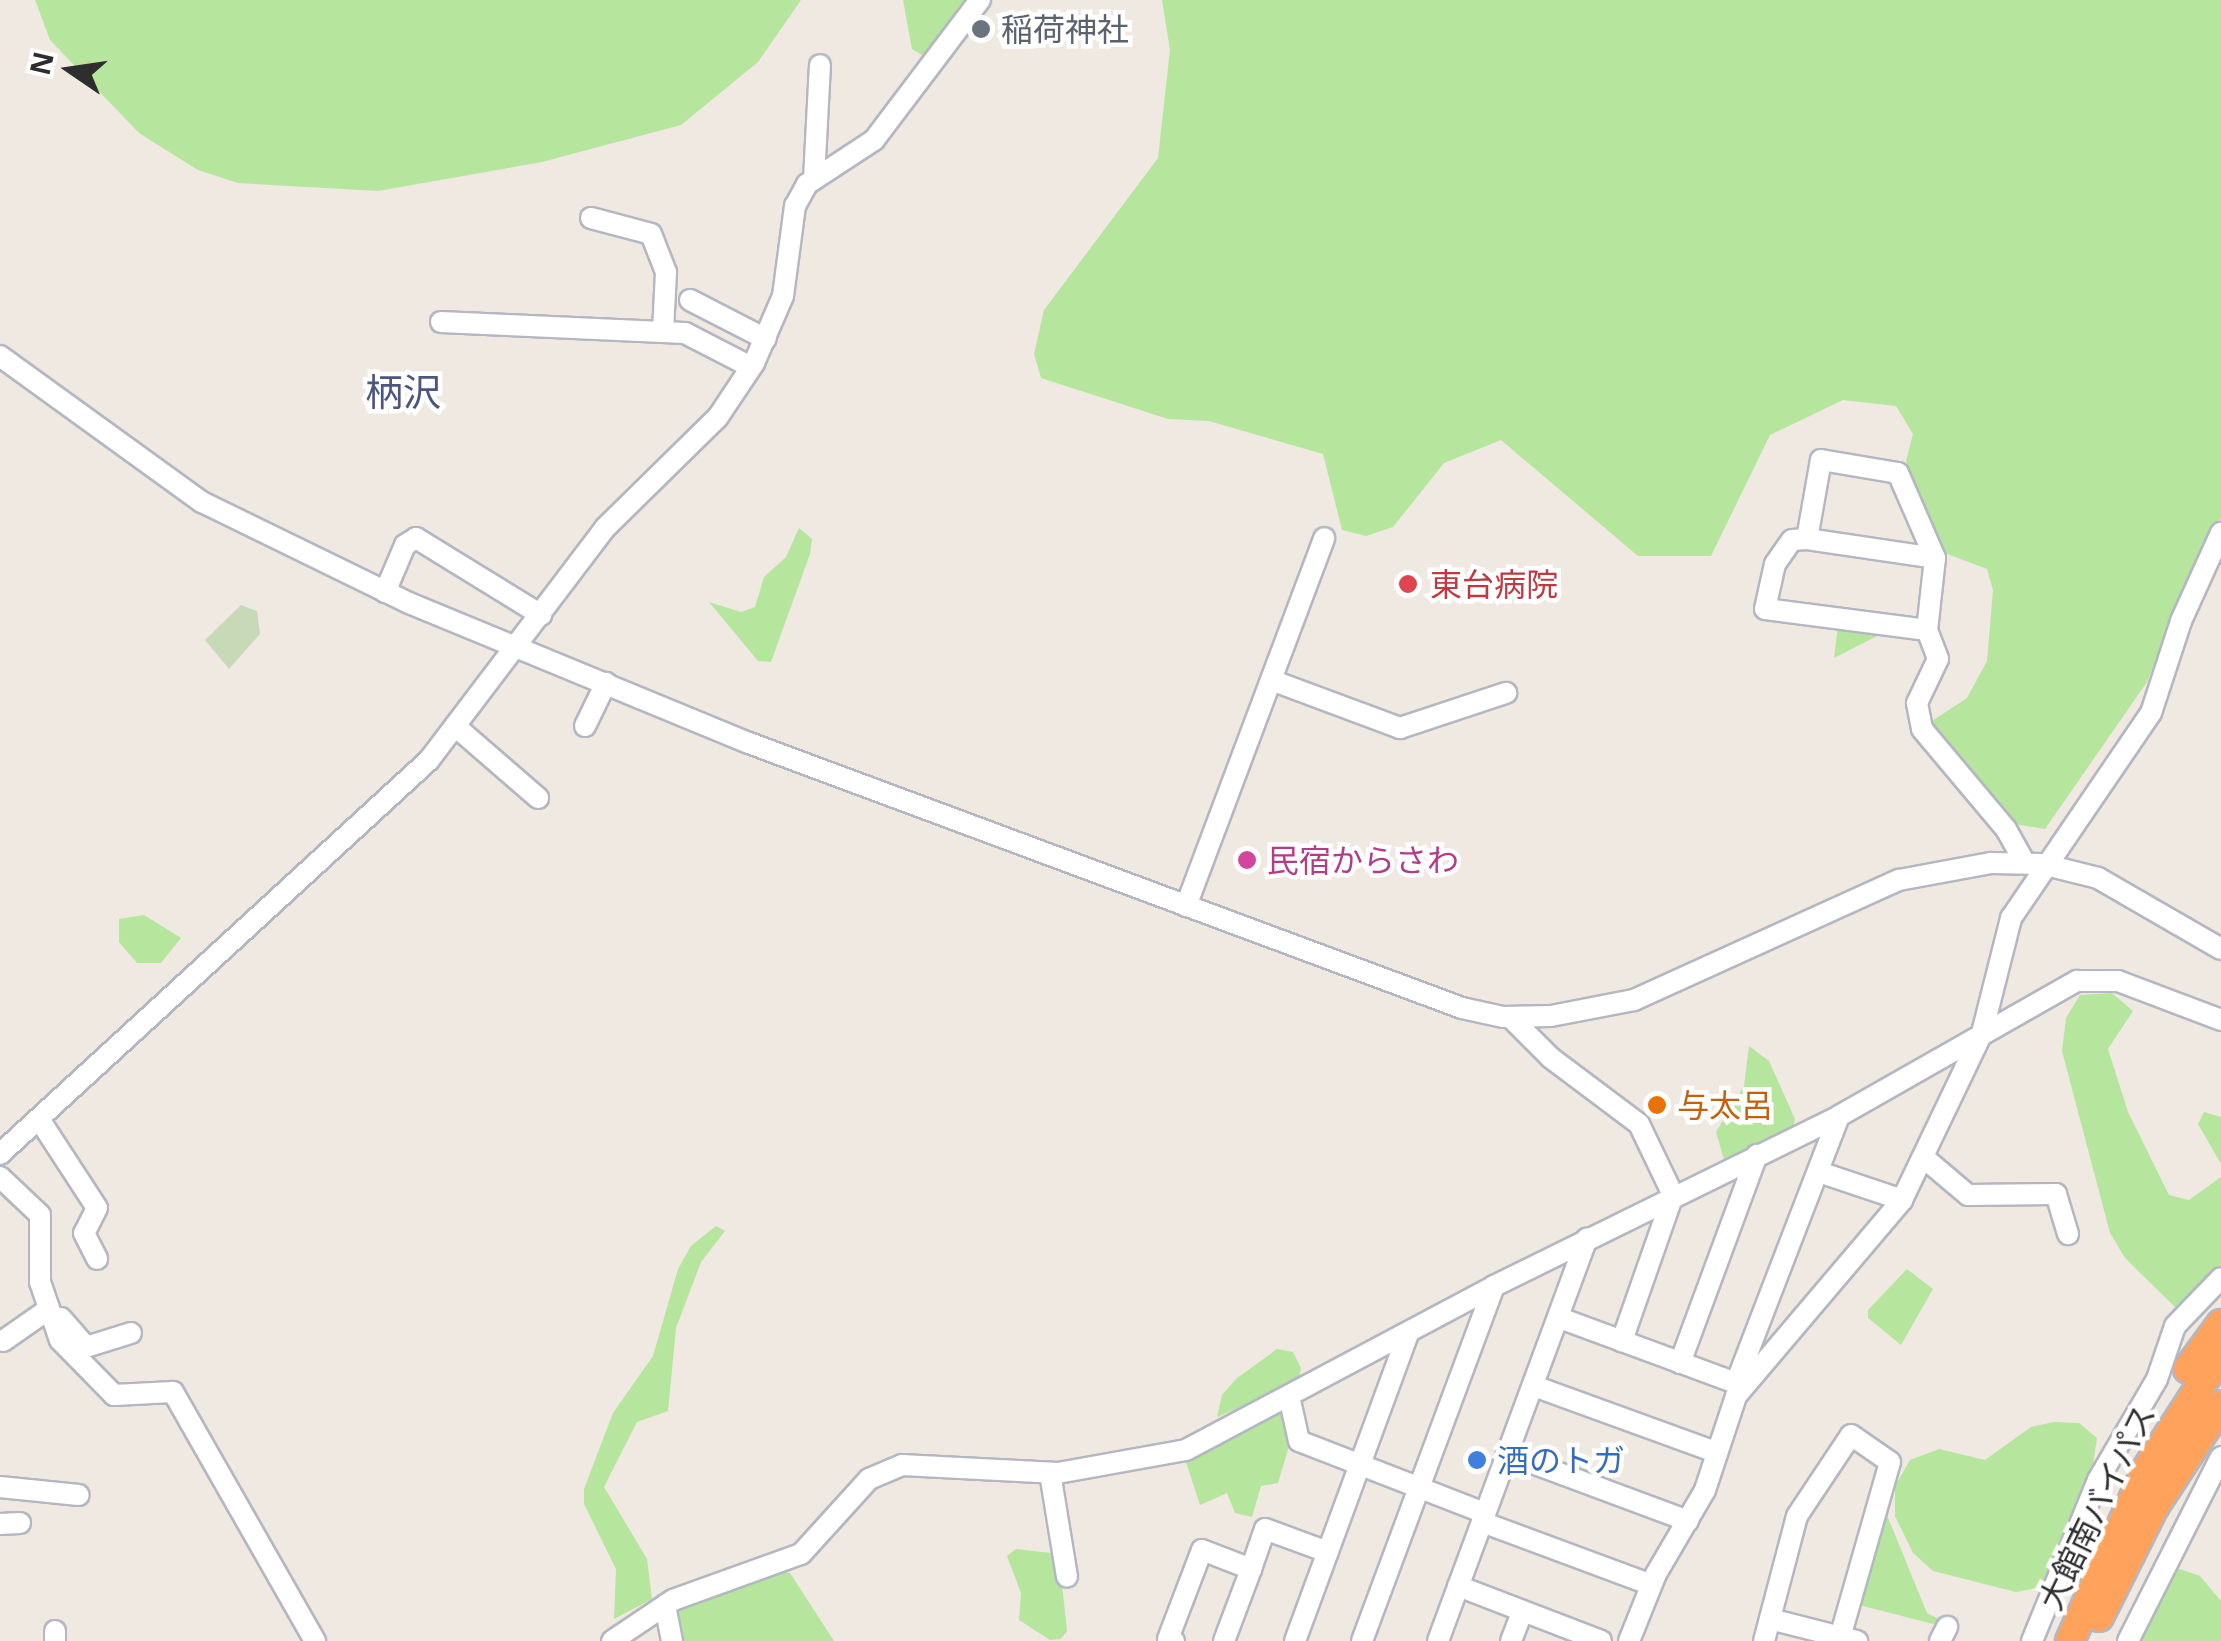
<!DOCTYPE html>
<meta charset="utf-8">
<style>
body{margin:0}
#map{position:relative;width:2221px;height:1641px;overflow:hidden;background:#efe9e1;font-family:"Noto Sans","Noto Sans JP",sans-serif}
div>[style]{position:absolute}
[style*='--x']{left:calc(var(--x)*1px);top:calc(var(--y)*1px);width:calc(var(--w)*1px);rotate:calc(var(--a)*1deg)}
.green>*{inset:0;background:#b6e59e}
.cemetery>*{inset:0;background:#c8d9b8}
.roads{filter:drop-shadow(2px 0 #b4b7c1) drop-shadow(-2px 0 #b4b7c1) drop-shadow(0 2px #b4b7c1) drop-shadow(0 -2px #b4b7c1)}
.minor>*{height:20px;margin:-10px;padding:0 10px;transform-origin:10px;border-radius:10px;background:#fff}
.highway>*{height:28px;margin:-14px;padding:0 14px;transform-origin:14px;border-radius:14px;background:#ffa35c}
.dots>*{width:28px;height:28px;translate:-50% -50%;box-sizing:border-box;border:5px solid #fff;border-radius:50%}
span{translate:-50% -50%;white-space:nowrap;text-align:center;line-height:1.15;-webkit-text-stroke:9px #fff;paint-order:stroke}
.worship-label{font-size:32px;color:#5b616d}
.left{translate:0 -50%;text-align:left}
.health-label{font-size:32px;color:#be3a42}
.hotel-label{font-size:32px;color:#b23c85}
.food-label{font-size:32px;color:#c56008}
.shop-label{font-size:32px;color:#366cbe}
.street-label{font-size:32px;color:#2e2e2e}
.quarter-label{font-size:38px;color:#4d5680}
.north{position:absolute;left:20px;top:20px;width:100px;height:100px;-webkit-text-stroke:8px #fff;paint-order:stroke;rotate:283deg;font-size:28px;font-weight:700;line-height:40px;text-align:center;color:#2e2e2e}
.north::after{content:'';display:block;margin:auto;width:35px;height:45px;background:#2e2e2e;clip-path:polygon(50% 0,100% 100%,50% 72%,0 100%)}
</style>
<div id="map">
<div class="green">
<i style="clip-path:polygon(35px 0,801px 0,758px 62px,681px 125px,542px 162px,378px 191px,238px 183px,198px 170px,139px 133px,50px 40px)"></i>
<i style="clip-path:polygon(903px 0,969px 0,927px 58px,912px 49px)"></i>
<i style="clip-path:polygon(1162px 0,2221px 0,2221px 518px,2203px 542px,2147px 682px,2045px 829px,2015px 824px,1942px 752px,1929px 723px,1967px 698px,1987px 661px,1993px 590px,1987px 569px,1942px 552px,1906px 461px,1913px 434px,1896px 406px,1843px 400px,1770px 435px,1711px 556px,1638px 556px,1501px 440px,1444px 463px,1393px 527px,1366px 536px,1342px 530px,1323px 454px,1209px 421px,1168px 419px,1041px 378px,1034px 354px,1044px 310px,1158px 158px,1170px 50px)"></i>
<i style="clip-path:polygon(799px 528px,812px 539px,810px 554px,771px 662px,758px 661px,709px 602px,741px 612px,755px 607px,764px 577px,786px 557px)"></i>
<i style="clip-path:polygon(1838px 626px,1885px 632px,1834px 658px)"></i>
<i style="clip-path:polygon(144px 915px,181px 938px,161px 963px,137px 963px,119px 942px,119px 919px)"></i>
<i style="clip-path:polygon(2112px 993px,2133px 1011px,2108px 1049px,2128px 1112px,2169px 1195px,2189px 1200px,2221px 1177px,2221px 1265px,2177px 1309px,2125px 1258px,2110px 1233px,2062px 1051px,2066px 1018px,2080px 995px)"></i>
<i style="clip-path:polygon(1749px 1046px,1769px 1061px,1795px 1119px,1793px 1128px,1725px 1163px,1716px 1132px,1744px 1086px)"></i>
<i style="clip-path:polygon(2204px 1112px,2221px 1117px,2221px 1164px,2198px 1124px)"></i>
<i style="clip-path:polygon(716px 1226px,725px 1231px,701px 1262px,676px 1328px,668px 1411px,637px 1422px,604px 1487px,647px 1559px,652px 1599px,614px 1619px,616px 1569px,584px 1504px,584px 1489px,613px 1413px,653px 1356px,678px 1269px,691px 1246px)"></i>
<i style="clip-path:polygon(1907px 1269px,1933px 1289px,1901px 1345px,1868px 1318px,1868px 1310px)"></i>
<i style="clip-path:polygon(1277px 1349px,1293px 1352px,1301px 1368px,1298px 1383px,1217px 1417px,1222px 1395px,1237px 1378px)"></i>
<i style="clip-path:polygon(1286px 1404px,1295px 1426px,1278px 1483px,1261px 1486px,1252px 1517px,1235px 1513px,1227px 1493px,1200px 1505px,1185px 1459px)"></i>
<i style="clip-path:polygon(2054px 1422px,2079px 1423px,2097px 1438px,2093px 1464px,2041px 1587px,2016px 1592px,1933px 1571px,1913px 1553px,1895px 1516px,1895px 1486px,1910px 1460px,1939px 1449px,1985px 1460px,2031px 1427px)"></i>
<i style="clip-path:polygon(1882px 1503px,1927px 1613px,1943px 1621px,1941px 1626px,1859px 1605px)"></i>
<i style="clip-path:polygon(1016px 1549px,1051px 1553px,1061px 1575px,1067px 1631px,1061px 1639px,1050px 1640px,1019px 1620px,1021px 1593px,1007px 1556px)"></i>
<i style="clip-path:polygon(2180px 1569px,2200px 1576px,2221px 1601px,2221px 1641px,2138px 1641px,2170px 1574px)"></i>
<i style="clip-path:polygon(769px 1571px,790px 1573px,834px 1641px,680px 1641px,679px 1606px)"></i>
</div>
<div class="cemetery">
<i style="clip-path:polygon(241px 605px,257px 611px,260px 634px,229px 669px,205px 640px)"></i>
</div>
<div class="roads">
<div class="minor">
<i style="--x:814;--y:179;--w:114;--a:-87"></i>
<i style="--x:591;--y:218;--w:62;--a:14.9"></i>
<i style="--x:651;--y:234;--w:41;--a:68.5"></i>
<i style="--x:666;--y:272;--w:60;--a:92.9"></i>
<i style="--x:690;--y:300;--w:85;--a:27.2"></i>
<i style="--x:441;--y:322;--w:244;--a:2.6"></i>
<i style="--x:685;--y:333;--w:74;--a:27.3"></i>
<i style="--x:0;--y:356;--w:249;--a:35.9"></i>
<i style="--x:202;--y:502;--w:230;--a:26"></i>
<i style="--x:409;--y:603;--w:368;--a:22.4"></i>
<i style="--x:749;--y:743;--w:761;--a:20.39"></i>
<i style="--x:1462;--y:1008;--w:42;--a:12.4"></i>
<i style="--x:1503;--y:1017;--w:48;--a:-1.2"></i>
<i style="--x:1551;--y:1016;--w:85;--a:-10.9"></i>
<i style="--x:1634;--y:1000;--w:291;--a:-24.4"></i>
<i style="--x:1899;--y:880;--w:94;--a:-10.5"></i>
<i style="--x:1991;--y:863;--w:51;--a:1.1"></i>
<i style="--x:2042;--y:864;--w:58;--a:14"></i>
<i style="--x:2098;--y:878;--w:142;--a:30"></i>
<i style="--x:1821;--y:460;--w:78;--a:9.6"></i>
<i style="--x:1898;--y:473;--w:93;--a:66.5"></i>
<i style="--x:1935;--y:558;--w:72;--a:96.3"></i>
<i style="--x:1927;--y:630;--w:163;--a:-172.6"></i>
<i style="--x:1765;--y:609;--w:46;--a:-77.5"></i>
<i style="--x:1775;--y:564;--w:29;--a:-55"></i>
<i style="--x:1792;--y:540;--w:15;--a:-4"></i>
<i style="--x:1807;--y:539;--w:80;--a:-80"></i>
<i style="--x:1807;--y:539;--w:129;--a:8.4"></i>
<i style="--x:385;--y:592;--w:51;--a:-66.9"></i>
<i style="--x:405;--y:545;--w:13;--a:-32"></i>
<i style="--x:416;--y:538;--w:147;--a:31.6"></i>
<i style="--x:1927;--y:630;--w:31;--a:69"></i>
<i style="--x:1938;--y:659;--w:49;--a:115.5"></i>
<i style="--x:1917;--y:703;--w:26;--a:79"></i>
<i style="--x:1922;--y:729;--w:131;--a:50"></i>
<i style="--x:2006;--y:829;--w:38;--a:61"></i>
<i style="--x:1271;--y:680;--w:138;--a:20.4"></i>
<i style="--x:1400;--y:728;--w:112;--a:-18.3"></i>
<i style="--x:455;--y:726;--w:110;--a:40.9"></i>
<i style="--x:585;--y:726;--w:48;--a:-64"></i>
<i style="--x:1186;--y:906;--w:393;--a:-69.4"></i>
<i style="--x:1510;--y:1017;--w:58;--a:45"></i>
<i style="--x:1551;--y:1058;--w:110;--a:36.9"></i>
<i style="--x:1639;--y:1124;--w:79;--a:64.4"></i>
<i style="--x:1673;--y:1195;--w:155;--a:109.3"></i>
<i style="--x:39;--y:1119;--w:106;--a:56.9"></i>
<i style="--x:97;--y:1208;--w:28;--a:117"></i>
<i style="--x:84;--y:1233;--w:29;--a:63"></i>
<i style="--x:0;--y:1154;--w:582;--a:-42.56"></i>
<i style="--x:429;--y:760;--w:291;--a:-52.8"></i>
<i style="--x:605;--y:528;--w:158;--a:-44.5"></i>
<i style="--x:718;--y:417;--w:65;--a:-56.3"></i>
<i style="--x:754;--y:363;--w:73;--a:-66.6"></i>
<i style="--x:783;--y:296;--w:91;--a:-82.4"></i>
<i style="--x:795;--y:206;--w:25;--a:-61"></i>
<i style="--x:807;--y:184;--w:80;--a:-33.3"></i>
<i style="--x:874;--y:140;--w:176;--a:-52.9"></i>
<i style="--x:1923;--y:1157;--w:59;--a:40.2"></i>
<i style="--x:1968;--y:1195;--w:88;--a:-0.7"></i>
<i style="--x:2056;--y:1194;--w:42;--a:73.3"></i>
<i style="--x:1819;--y:1172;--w:88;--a:18.6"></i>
<i style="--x:0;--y:1177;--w:55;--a:43.5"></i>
<i style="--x:40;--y:1215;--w:67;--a:90"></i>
<i style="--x:40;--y:1282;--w:61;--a:71"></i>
<i style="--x:60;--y:1340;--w:77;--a:45.5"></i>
<i style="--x:114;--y:1395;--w:59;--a:-2.9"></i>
<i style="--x:173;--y:1392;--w:287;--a:60.3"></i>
<i style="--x:61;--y:1318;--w:38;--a:49"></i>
<i style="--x:86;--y:1347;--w:47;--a:-17.3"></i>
<i style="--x:1560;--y:1318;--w:188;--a:20.3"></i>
<i style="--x:1736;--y:1383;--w:286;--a:-68.9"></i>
<i style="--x:3;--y:1341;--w:52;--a:-34.9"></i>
<i style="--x:1680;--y:1363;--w:222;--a:-69.7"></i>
<i style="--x:1534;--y:1386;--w:193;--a:20"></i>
<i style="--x:1289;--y:1396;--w:46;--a:77.5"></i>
<i style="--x:1299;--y:1441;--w:199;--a:21.2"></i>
<i style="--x:1508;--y:1454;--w:192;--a:20.4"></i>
<i style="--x:1050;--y:1473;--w:105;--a:80.7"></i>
<i style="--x:0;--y:1487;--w:79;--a:5.8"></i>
<i style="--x:1482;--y:1522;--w:180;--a:20.4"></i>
<i style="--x:0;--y:1524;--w:20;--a:-3"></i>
<i style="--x:1458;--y:1586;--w:153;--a:21"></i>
<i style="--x:665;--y:1605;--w:37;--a:79"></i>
<i style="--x:1770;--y:1619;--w:90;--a:14.2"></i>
<i style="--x:55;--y:1631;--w:10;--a:90"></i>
<i style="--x:612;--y:1641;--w:73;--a:-33.9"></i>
<i style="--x:673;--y:1600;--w:136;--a:-19.8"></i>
<i style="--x:801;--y:1554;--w:101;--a:-47.8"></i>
<i style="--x:869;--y:1479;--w:36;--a:-23"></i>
<i style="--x:902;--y:1465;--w:156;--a:2.9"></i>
<i style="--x:1058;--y:1473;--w:130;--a:-10.2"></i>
<i style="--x:1186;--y:1450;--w:349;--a:-28"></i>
<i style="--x:1494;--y:1286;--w:385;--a:-26.2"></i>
<i style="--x:1839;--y:1116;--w:274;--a:-29.6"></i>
<i style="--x:2077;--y:981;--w:41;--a:0"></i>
<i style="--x:2118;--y:981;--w:110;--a:20.7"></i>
<i style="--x:1174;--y:1641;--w:6;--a:-162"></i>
<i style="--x:1168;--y:1639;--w:95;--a:-69.1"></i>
<i style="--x:1202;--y:1550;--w:53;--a:21.2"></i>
<i style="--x:1251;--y:1569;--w:42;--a:-70.7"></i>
<i style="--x:1265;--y:1529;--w:67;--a:20.1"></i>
<i style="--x:1224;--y:1641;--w:77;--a:-69.4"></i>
<i style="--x:1295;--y:1641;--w:327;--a:-69.8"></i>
<i style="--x:1362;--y:1641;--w:379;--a:-69.6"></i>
<i style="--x:1438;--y:1641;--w:429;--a:-69.7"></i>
<i style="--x:1511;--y:1641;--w:31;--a:-69"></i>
<i style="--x:1629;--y:1641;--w:72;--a:-68.1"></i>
<i style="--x:1656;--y:1574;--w:97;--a:-59.7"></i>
<i style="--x:1705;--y:1490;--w:99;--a:-71.7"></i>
<i style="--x:1736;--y:1396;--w:257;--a:-49.7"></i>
<i style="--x:1902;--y:1200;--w:185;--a:-64.4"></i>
<i style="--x:1982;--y:1033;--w:119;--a:-75.8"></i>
<i style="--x:2011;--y:918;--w:248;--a:-55.7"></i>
<i style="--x:2151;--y:713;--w:97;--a:-71.9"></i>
<i style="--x:2181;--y:621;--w:97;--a:-65.6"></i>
<i style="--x:1764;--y:1641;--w:129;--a:-75.2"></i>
<i style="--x:1797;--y:1516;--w:97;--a:-56.3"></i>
<i style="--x:1851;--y:1435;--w:47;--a:34.7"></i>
<i style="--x:1890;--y:1462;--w:186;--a:105.9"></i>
<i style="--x:1940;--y:1641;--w:16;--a:-63"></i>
<i style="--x:2032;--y:1641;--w:174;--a:-67.7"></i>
<i style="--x:2098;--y:1480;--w:117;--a:-59.7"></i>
<i style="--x:2157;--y:1379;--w:56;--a:-71.2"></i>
<i style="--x:2175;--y:1326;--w:66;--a:-46.2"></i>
<i style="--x:2128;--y:1641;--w:206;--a:-63.2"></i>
</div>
<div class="highway">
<i style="--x:2188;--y:1369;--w:56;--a:-53.7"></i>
<i style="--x:2099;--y:1617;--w:123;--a:-63.4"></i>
<i style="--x:2154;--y:1507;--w:122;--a:-56.7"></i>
<i style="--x:2070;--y:1641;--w:187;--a:-66"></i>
<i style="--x:2146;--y:1470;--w:138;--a:-57.1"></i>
</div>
</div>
<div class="dots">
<i style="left:981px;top:29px;background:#6b7280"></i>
<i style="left:1408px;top:584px;background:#e0444e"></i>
<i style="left:1247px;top:860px;background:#d1479c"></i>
<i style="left:1657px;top:1105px;background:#e8710a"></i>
<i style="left:1477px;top:1460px;background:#3f7fe0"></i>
</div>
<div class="worship-label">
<span class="left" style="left:1001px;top:29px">稲荷神社</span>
</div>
<div class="health-label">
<span class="left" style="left:1430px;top:584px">東台病院</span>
</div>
<div class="hotel-label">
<span class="left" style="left:1267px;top:860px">民宿からさわ</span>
</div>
<div class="food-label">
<span class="left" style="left:1677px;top:1105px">与太呂</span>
</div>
<div class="shop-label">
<span class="left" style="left:1497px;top:1460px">酒のトガ</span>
</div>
<div class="street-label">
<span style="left:2097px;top:1507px;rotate:-64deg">大館南バイパス</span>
</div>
<div class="quarter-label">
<span style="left:403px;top:392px">柄沢</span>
</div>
<div class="north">N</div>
</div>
